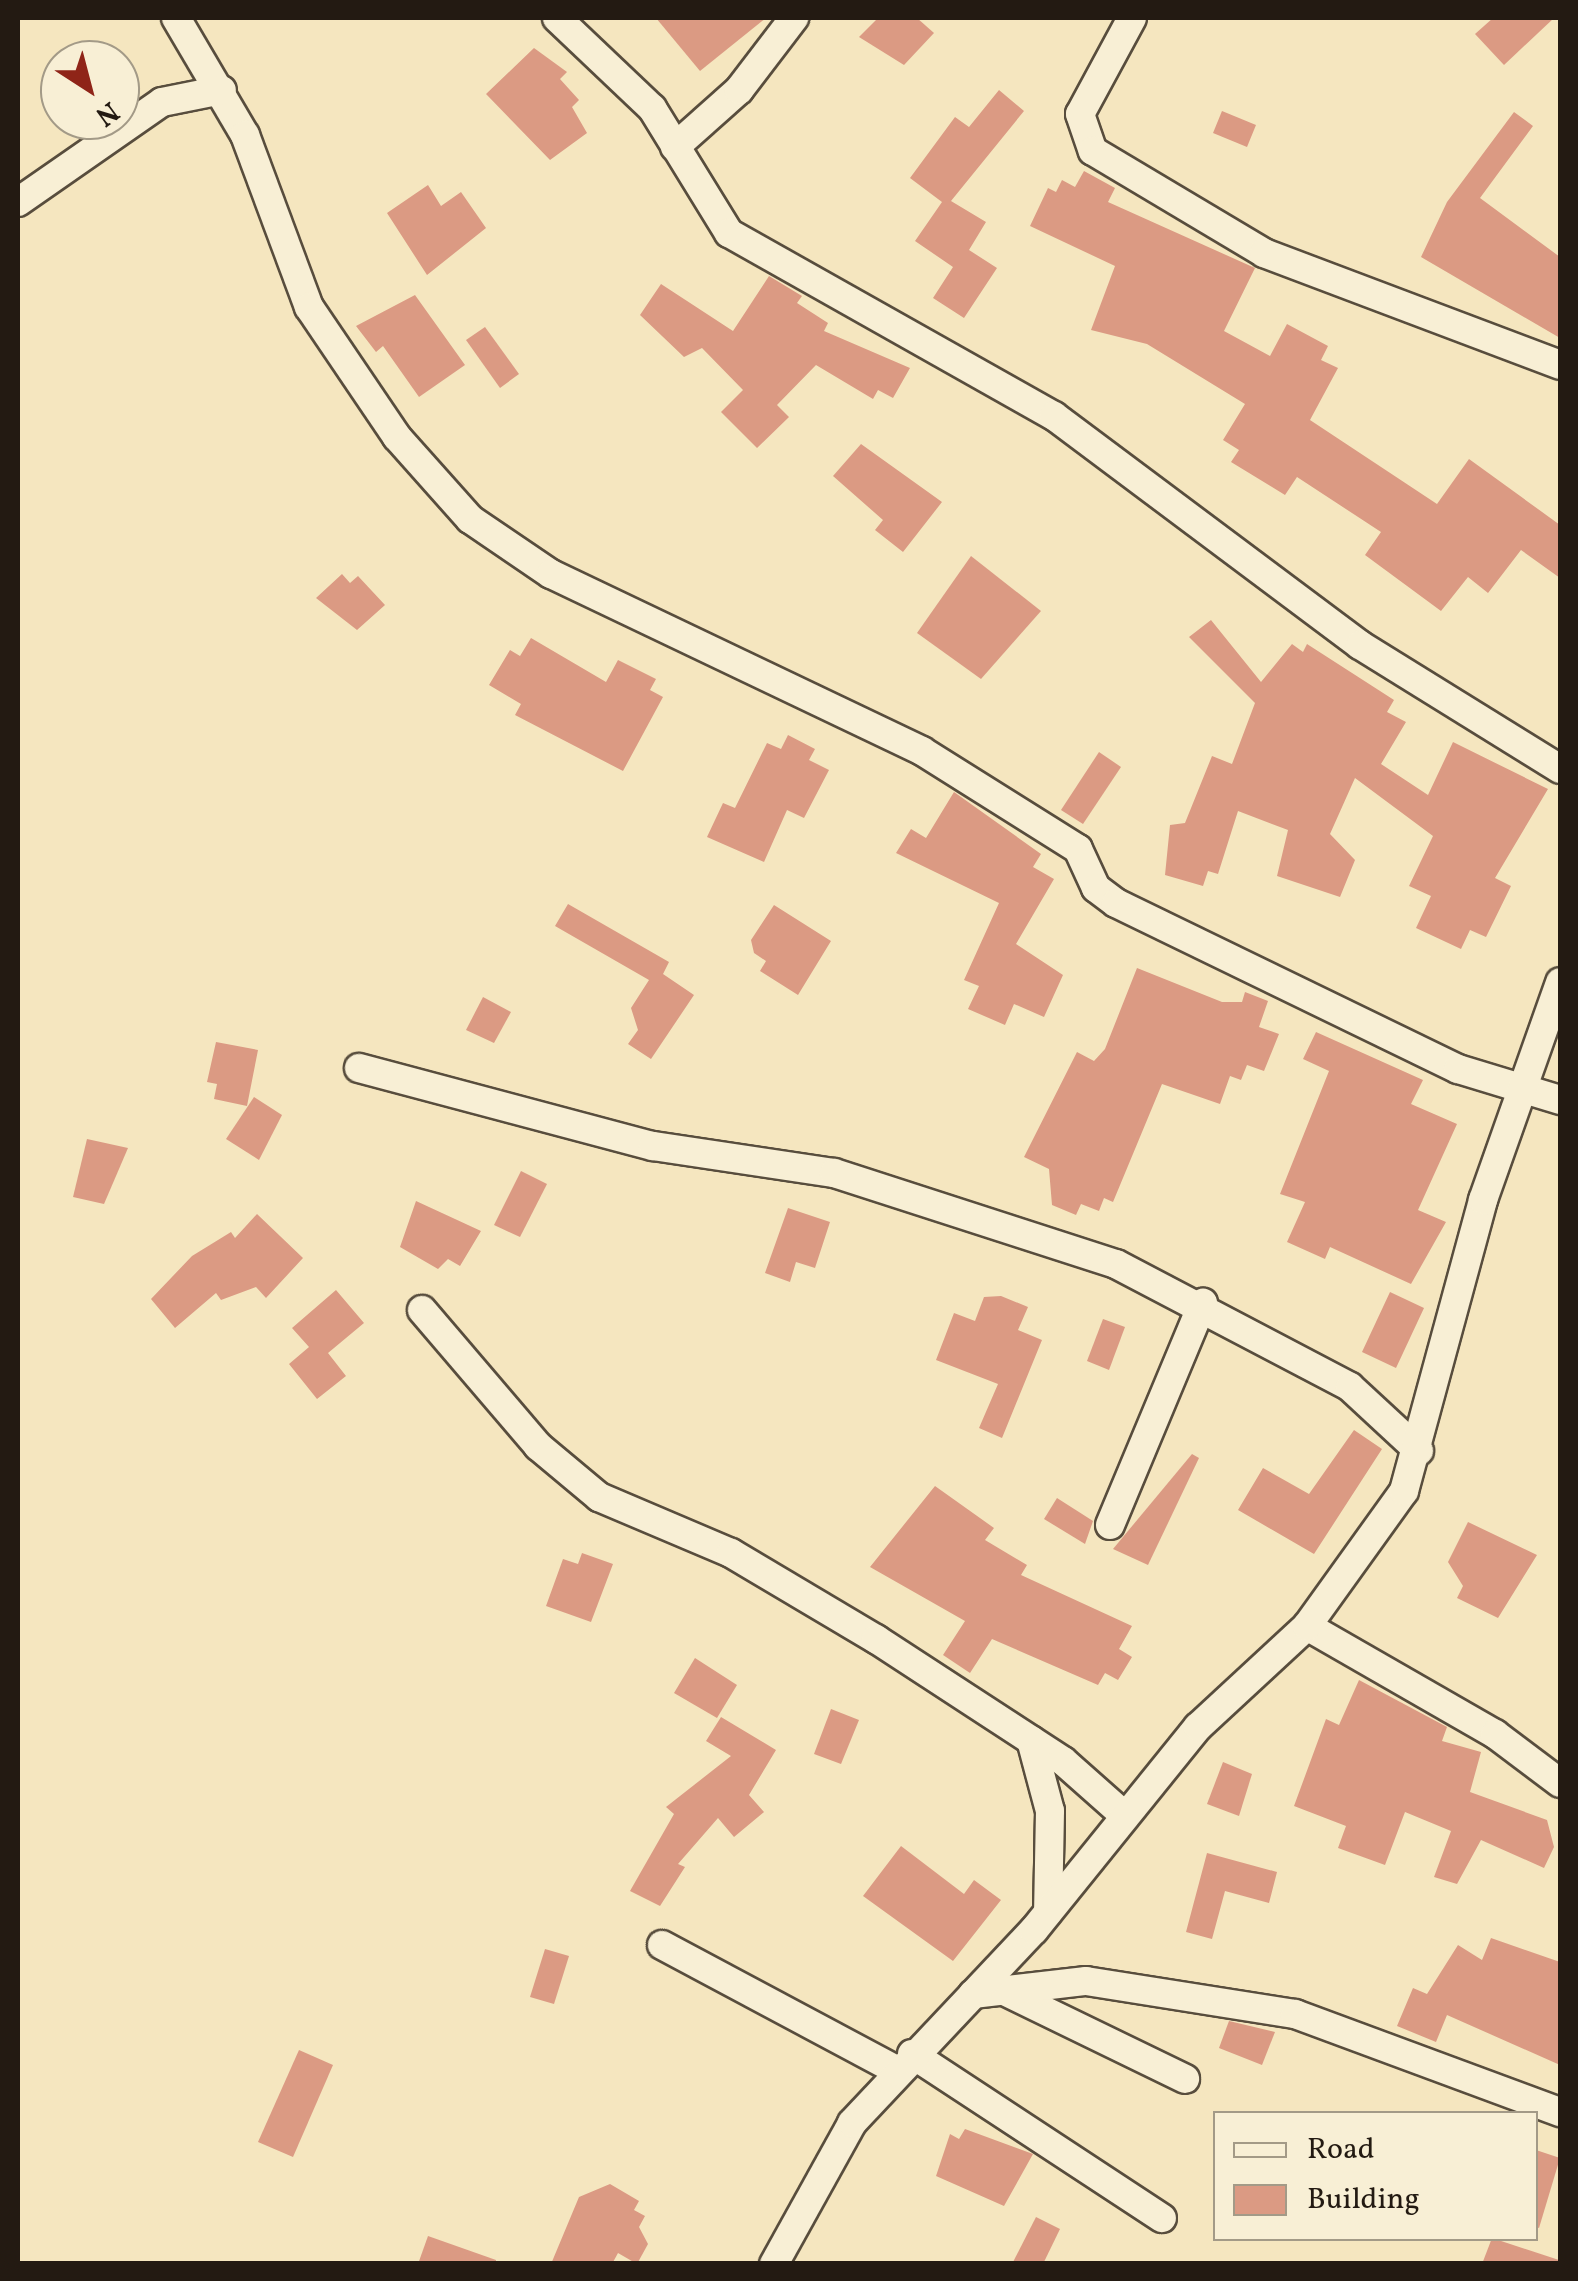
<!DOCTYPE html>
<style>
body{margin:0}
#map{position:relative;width:1578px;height:2281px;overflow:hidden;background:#f5e6bf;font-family:Vollkorn,serif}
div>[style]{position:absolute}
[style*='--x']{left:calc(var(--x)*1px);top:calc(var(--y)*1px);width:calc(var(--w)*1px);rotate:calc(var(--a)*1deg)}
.building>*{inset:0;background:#db9a83}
.roads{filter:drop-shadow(2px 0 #584d3d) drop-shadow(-2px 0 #584d3d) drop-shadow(0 2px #584d3d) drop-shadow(0 -2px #584d3d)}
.street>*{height:28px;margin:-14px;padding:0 14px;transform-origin:14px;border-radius:14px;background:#f8efd5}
span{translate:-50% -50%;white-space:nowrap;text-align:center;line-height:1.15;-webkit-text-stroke:9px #f8efd5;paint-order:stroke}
.frame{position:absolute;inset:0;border:20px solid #231a12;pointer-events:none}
.legend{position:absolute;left:1213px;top:2111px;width:325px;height:130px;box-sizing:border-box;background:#f8efd5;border:2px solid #a39a87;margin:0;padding:12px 18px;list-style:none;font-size:30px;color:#231a12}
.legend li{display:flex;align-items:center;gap:20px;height:50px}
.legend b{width:50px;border:2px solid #a39a87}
.north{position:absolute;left:40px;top:40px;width:100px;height:100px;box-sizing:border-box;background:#f8efd5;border:2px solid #a39a87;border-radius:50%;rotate:144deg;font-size:28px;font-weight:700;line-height:40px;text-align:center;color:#231a12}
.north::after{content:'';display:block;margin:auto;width:35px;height:45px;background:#8f2418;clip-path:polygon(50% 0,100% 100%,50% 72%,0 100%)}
</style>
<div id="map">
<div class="building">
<i style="clip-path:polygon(656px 18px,766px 18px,700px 71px)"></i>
<i style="clip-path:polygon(878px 18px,917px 18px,934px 33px,904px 65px,859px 37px)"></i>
<i style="clip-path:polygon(1493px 18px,1554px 18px,1504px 65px,1475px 34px)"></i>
<i style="clip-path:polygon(534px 48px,567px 72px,560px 79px,579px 100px,572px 107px,587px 133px,550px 160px,486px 94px)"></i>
<i style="clip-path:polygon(999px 90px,1024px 111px,951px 201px,986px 222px,969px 250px,997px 268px,964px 318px,933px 298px,953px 267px,915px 241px,942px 202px,910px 178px,955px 117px,969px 127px)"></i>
<i style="clip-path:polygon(1222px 111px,1256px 125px,1247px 147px,1213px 133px)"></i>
<i style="clip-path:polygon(1514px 112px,1533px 126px,1480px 198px,1560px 257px,1560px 338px,1421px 257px,1447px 202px)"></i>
<i style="clip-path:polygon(1084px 171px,1115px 188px,1108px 202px,1255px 268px,1224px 331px,1270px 356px,1287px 324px,1328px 346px,1321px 360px,1338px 368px,1310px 420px,1437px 504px,1469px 459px,1560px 525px,1560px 578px,1521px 550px,1488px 593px,1468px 577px,1441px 611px,1365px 555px,1381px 532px,1297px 477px,1285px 495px,1231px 462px,1239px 450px,1223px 440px,1245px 404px,1147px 344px,1091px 330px,1115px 266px,1030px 226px,1048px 188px,1056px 192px,1062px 180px,1075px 187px)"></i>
<i style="clip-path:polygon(428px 185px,441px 206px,461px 192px,486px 228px,427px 275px,387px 213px)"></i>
<i style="clip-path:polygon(769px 276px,802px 296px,797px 303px,828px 323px,824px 331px,910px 368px,893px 398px,878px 390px,873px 399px,816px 365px,777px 405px,789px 417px,757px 448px,721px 412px,743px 390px,702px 348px,684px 357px,640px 315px,661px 284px,733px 331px)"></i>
<i style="clip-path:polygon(415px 295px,465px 365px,419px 397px,383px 346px,376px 352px,356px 326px)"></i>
<i style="clip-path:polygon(485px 327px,519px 374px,500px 388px,466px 340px)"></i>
<i style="clip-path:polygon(861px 444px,942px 502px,903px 552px,875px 530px,883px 520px,833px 476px)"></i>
<i style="clip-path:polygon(971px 556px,1041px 611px,981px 679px,917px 633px)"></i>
<i style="clip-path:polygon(342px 574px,350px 583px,358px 576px,385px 605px,357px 630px,316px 598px)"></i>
<i style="clip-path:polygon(1211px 620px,1261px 682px,1292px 644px,1303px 652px,1307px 644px,1394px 700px,1387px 712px,1406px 722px,1381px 764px,1428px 795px,1453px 742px,1548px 789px,1495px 878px,1511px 886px,1486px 937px,1470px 930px,1461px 949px,1416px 928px,1431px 896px,1409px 886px,1433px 836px,1355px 778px,1330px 834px,1355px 860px,1340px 897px,1277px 876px,1288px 830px,1238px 811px,1218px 874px,1208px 871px,1203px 886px,1165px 875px,1170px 825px,1185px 823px,1212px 756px,1232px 764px,1255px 703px,1189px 637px)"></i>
<i style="clip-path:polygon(531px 638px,606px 682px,618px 660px,656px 679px,650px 690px,663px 697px,623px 771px,515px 715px,521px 704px,489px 685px,510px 650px,520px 656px)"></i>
<i style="clip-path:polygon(788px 735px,815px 749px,809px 760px,829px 770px,804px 818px,787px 810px,764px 862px,707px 837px,723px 803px,735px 808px,767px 743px,781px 749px)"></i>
<i style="clip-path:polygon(1099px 752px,1121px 767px,1083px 824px,1061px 810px)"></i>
<i style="clip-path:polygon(954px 792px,1041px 854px,1033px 867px,1054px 879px,1016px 944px,1063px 975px,1044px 1017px,1014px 1004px,1005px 1025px,968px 1009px,979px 986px,964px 980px,999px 903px,896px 853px,911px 829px,926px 838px)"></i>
<i style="clip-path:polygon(568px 904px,669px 962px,663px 974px,694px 995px,651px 1059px,628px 1044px,638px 1030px,631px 1008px,649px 980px,555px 926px)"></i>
<i style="clip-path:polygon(774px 905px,831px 941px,798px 995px,760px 971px,766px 961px,754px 953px,751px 940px)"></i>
<i style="clip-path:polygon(1137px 968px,1222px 1002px,1242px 1002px,1245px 992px,1268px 1001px,1259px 1027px,1279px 1034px,1264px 1071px,1247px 1065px,1241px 1080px,1230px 1076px,1220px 1104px,1162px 1084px,1113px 1202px,1104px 1198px,1099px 1211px,1081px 1204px,1076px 1215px,1052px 1205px,1049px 1169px,1024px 1157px,1077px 1052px,1094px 1061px,1105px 1049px)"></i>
<i style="clip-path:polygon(483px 997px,511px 1012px,494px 1043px,466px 1030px)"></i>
<i style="clip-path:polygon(1316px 1032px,1423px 1080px,1411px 1104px,1457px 1124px,1418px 1210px,1446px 1222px,1411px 1284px,1330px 1247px,1325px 1259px,1287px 1242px,1305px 1202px,1280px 1194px,1329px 1071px,1303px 1059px)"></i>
<i style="clip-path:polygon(216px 1042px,258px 1050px,247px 1106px,214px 1099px,217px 1084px,207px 1082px)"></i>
<i style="clip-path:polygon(254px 1097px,282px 1115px,259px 1160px,226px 1139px)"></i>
<i style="clip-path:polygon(87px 1139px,128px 1148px,104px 1204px,73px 1197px)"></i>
<i style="clip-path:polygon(521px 1171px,547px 1184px,520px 1237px,494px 1225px)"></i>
<i style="clip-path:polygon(416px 1201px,481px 1231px,460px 1266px,448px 1259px,438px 1269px,400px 1247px)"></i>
<i style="clip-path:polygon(788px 1208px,830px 1222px,815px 1268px,796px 1262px,790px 1282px,765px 1273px)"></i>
<i style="clip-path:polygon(257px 1214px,303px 1258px,266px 1298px,256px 1287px,221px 1300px,216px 1293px,175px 1328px,151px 1299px,192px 1256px,231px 1232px,235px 1238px)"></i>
<i style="clip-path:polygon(336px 1290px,364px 1323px,328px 1353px,346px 1376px,317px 1399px,289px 1364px,309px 1347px,292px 1328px)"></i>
<i style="clip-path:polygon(1390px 1292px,1424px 1308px,1396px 1368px,1362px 1352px)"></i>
<i style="clip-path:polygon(1001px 1296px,1028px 1307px,1018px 1330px,1042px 1340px,1002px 1438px,979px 1428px,998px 1384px,936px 1360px,954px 1313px,975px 1321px,984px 1297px)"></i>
<i style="clip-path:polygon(1103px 1319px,1125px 1327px,1109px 1370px,1087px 1361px)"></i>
<i style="clip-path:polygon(1354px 1430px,1382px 1449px,1314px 1554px,1238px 1510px,1263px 1468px,1309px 1494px)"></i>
<i style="clip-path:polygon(1192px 1454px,1199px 1458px,1148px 1565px,1113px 1549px)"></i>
<i style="clip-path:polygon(935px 1486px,994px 1528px,985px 1540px,1027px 1565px,1021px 1575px,1132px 1626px,1119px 1649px,1132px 1657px,1118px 1680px,1105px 1673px,1098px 1685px,992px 1639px,970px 1673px,943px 1655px,965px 1621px,870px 1567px)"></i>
<i style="clip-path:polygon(1057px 1498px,1093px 1521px,1085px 1544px,1044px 1519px)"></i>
<i style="clip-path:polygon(1468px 1522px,1537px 1555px,1498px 1618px,1457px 1598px,1463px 1586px,1448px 1562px)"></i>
<i style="clip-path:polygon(582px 1553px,613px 1564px,591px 1622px,546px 1606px,563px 1559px,578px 1564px)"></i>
<i style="clip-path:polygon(695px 1658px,737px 1685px,717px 1718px,674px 1693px)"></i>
<i style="clip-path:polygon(1359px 1680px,1447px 1727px,1442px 1741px,1481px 1752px,1470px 1792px,1547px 1820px,1554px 1847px,1544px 1868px,1481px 1840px,1457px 1884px,1434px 1877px,1451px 1831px,1405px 1812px,1385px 1865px,1338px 1848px,1346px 1826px,1294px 1806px,1326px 1719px,1339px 1725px)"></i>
<i style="clip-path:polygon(831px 1709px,859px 1720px,841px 1764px,814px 1754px)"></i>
<i style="clip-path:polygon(721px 1717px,776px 1750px,749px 1795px,764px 1812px,734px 1837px,718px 1818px,678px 1864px,685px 1867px,660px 1906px,630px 1891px,674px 1814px,666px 1807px,731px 1756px,706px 1741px)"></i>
<i style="clip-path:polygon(1223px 1762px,1252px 1774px,1239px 1816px,1207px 1804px)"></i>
<i style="clip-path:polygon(901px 1846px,964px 1894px,974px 1880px,1001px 1900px,953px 1961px,863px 1896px)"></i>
<i style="clip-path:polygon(1207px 1853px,1277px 1872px,1269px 1903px,1225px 1891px,1212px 1939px,1186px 1932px)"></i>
<i style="clip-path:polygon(1491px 1938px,1560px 1962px,1560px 2065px,1447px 2015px,1436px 2042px,1397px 2026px,1413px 1988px,1427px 1994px,1458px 1945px,1482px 1960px)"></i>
<i style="clip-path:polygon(545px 1949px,569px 1956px,554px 2004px,530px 1997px)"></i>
<i style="clip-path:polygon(1229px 2021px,1275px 2032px,1262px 2065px,1219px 2048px)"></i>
<i style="clip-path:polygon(299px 2050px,333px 2065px,293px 2157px,258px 2142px)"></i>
<i style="clip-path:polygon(965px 2129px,1033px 2154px,1004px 2206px,936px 2176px,950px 2134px,959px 2139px)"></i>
<i style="clip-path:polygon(1536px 2150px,1560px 2158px,1539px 2228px,1536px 2227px)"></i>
<i style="clip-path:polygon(610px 2184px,639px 2201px,634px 2210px,645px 2216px,639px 2227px,648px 2244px,637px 2264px,618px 2253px,612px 2264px,551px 2264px,579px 2197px)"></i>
<i style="clip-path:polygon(1036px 2217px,1060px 2229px,1043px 2264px,1012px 2264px)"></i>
<i style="clip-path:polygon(428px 2236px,496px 2260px,496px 2264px,418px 2264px)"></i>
<i style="clip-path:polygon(1492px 2238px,1559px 2260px,1558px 2264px,1482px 2264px)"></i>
</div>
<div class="roads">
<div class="street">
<i style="--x:176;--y:18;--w:136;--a:59.5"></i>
<i style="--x:245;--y:135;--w:184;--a:69.6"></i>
<i style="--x:309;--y:307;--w:157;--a:55.9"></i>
<i style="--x:397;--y:437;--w:110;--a:48.3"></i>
<i style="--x:470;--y:519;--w:98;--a:34.2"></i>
<i style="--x:551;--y:574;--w:411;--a:25.5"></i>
<i style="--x:922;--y:751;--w:184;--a:32.1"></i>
<i style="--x:1078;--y:849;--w:43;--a:65.2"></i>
<i style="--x:1096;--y:888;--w:25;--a:37"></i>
<i style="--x:1116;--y:903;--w:380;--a:25.9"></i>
<i style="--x:1458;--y:1069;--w:107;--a:16.9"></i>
<i style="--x:557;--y:18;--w:131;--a:43.5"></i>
<i style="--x:652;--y:108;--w:147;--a:58.4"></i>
<i style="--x:729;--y:233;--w:373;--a:29.4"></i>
<i style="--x:1054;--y:416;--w:382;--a:36.8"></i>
<i style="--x:1360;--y:645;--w:235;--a:31.8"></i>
<i style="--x:1132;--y:18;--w:109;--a:118.4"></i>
<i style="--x:1080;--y:114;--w:39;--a:71"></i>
<i style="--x:1093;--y:151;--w:199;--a:30.8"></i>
<i style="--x:1264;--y:253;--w:316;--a:20.7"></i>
<i style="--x:675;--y:147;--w:86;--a:-41.7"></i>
<i style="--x:739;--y:90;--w:91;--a:-52.6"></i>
<i style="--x:18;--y:202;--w:175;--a:-34.8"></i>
<i style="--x:162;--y:102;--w:61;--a:-11.3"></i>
<i style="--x:359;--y:1068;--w:304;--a:14.9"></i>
<i style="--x:653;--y:1146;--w:183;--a:8.5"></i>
<i style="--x:834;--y:1173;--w:296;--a:17.9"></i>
<i style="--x:1116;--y:1264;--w:264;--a:27.7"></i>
<i style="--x:1350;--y:1387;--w:94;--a:42.8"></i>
<i style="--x:422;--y:1310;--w:179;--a:49.5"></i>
<i style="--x:538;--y:1446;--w:80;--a:39.9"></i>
<i style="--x:599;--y:1497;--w:143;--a:23"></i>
<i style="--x:731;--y:1553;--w:169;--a:30.7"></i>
<i style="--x:876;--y:1639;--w:223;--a:33.1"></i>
<i style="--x:1063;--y:1761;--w:81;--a:41.5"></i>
<i style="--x:1110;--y:1525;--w:241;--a:-67.3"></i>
<i style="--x:1307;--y:1626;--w:217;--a:29.9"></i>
<i style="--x:1495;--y:1734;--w:81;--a:37"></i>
<i style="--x:1031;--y:1740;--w:73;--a:75"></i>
<i style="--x:1050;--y:1811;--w:101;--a:91.1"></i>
<i style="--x:662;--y:1945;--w:265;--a:28.1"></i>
<i style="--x:998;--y:1988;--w:208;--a:25.9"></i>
<i style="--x:973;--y:1994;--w:114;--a:-6.6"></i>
<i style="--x:1086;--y:1981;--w:212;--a:9"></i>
<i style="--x:1295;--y:2014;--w:283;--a:20.3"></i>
<i style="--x:912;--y:2054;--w:299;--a:33.3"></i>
<i style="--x:774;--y:2264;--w:161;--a:-61"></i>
<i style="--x:852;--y:2123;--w:265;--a:-46.7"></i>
<i style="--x:1034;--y:1930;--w:261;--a:-51.1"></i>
<i style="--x:1198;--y:1727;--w:149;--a:-42.8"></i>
<i style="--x:1307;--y:1626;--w:166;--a:-54.3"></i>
<i style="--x:1404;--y:1491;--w:302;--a:-74.8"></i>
<i style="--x:1483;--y:1200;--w:231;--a:-70.5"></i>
</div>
</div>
<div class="frame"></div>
<ul class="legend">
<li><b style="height:12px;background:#f8efd5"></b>Road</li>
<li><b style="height:28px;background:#db9a83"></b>Building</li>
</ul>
<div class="north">N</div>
</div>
